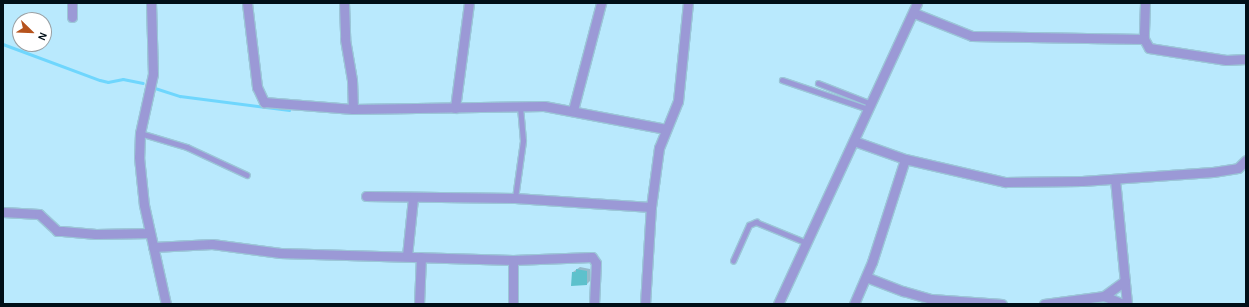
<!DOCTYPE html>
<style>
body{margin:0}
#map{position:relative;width:1249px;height:307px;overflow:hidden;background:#b9e9fd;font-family:"Alegreya Sans",sans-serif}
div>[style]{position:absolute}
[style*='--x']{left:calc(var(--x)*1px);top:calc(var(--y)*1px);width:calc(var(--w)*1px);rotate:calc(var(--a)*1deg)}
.shadow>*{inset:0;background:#0003}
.stream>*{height:2.5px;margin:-1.25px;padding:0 1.25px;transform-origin:1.25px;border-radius:1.25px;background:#6fd6fd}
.building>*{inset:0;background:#5dc1cc}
.roads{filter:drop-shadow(1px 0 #9bc6d8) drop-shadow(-1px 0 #9bc6d8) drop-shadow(0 1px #9bc6d8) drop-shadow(0 -1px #9bc6d8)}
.lane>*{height:4.5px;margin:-2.25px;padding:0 2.25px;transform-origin:2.25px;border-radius:2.25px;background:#9b99d6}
.street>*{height:9px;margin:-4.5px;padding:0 4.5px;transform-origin:4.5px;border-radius:4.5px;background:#9b99d6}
span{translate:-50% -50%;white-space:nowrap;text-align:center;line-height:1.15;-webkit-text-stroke:3.5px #fff;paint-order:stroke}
.frame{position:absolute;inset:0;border:4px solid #000f18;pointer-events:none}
.north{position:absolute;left:12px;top:12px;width:40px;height:40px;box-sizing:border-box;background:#fff;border:1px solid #999fa3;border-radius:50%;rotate:113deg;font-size:11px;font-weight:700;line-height:16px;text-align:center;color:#000f18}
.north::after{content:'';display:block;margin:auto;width:14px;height:18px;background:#b6531d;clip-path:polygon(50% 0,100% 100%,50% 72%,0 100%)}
</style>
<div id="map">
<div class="shadow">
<i style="clip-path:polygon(580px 267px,590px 269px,590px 281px,587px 284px,573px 272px)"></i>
</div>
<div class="stream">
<i style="--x:3;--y:44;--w:103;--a:20.4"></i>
<i style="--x:100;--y:80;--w:8;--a:14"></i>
<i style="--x:108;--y:82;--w:15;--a:-11"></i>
<i style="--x:123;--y:79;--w:20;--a:11"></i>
<i style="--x:155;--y:88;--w:26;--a:18"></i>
<i style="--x:180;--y:96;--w:110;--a:7.3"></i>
</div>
<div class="building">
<i style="clip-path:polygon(576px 269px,587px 271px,587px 285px,571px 286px,572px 272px,576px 272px)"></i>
</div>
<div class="roads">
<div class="lane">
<i style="--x:782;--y:80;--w:91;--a:18.6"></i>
<i style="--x:818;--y:83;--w:58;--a:21.3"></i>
<i style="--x:140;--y:133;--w:49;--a:16.6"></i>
<i style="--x:187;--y:147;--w:66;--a:25"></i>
<i style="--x:515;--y:198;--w:58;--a:-82"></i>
<i style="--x:523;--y:141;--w:34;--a:-95"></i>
<i style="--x:733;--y:261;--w:39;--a:-66"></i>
<i style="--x:749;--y:225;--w:8;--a:-23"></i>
<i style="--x:756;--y:222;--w:53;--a:22.2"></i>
</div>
<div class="street">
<i style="--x:151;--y:3;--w:71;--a:88.4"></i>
<i style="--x:153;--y:74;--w:60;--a:102.4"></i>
<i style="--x:140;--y:133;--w:24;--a:92"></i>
<i style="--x:139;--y:157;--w:48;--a:84.1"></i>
<i style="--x:144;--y:205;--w:101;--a:77.5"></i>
<i style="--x:247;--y:3;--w:85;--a:83.2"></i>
<i style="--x:257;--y:87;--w:17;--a:65"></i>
<i style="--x:264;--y:102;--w:89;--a:4.5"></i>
<i style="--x:353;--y:109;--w:191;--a:-0.9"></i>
<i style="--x:544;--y:106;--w:124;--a:10.7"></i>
<i style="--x:344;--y:3;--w:36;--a:88"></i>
<i style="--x:345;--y:39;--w:42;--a:80.3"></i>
<i style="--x:352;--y:80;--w:29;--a:88"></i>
<i style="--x:1145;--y:3;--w:36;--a:92"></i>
<i style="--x:1144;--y:39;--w:10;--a:61"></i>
<i style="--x:1149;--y:48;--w:78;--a:8.9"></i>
<i style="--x:1226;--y:60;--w:20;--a:-3"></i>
<i style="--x:914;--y:13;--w:62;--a:21.6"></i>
<i style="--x:972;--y:36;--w:172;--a:1"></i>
<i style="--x:72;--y:17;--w:14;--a:-90"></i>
<i style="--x:455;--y:108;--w:106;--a:-82.4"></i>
<i style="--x:573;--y:110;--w:111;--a:-75.3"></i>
<i style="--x:854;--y:141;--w:54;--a:19.4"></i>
<i style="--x:905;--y:159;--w:103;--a:13"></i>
<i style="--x:1005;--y:182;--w:77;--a:-0.7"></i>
<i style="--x:1082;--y:181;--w:131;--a:-3.9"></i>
<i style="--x:1213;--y:172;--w:25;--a:-9"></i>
<i style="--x:1238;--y:168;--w:11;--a:-45"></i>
<i style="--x:1115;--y:179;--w:126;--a:84.5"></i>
<i style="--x:366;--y:196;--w:149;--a:0.8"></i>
<i style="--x:515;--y:198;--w:136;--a:3.8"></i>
<i style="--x:3;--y:212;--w:36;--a:3"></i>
<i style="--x:39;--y:214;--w:25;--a:43"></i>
<i style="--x:57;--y:231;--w:5;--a:0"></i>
<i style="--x:62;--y:231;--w:34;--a:5"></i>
<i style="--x:96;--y:234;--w:54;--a:-1.1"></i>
<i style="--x:153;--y:247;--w:59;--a:-2.9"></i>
<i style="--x:212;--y:244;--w:69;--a:7.5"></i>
<i style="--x:280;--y:253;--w:233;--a:1.7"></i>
<i style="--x:513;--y:260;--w:79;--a:-2.2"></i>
<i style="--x:592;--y:257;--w:7;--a:56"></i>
<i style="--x:596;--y:263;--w:41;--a:92.8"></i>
<i style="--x:407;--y:256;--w:58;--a:-84.1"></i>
<i style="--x:866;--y:277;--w:40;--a:21"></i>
<i style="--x:903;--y:291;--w:29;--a:16"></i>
<i style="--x:931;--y:299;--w:71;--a:4"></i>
<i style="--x:1104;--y:296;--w:26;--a:-36"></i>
<i style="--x:419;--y:304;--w:47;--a:-87.6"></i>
<i style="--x:513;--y:304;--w:44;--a:-90"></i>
<i style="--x:645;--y:304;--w:97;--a:-86.5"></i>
<i style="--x:651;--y:207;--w:60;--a:-82.3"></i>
<i style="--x:659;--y:148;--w:51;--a:-68"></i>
<i style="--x:678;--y:101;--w:99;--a:-84.2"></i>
<i style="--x:778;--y:304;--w:332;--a:-65.2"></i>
<i style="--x:854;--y:304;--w:46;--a:-66.8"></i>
<i style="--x:872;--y:262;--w:108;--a:-72.2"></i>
<i style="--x:1044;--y:304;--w:61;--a:-7.6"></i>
<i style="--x:1104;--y:296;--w:21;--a:23"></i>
</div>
</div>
<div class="frame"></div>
<div class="north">N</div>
</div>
